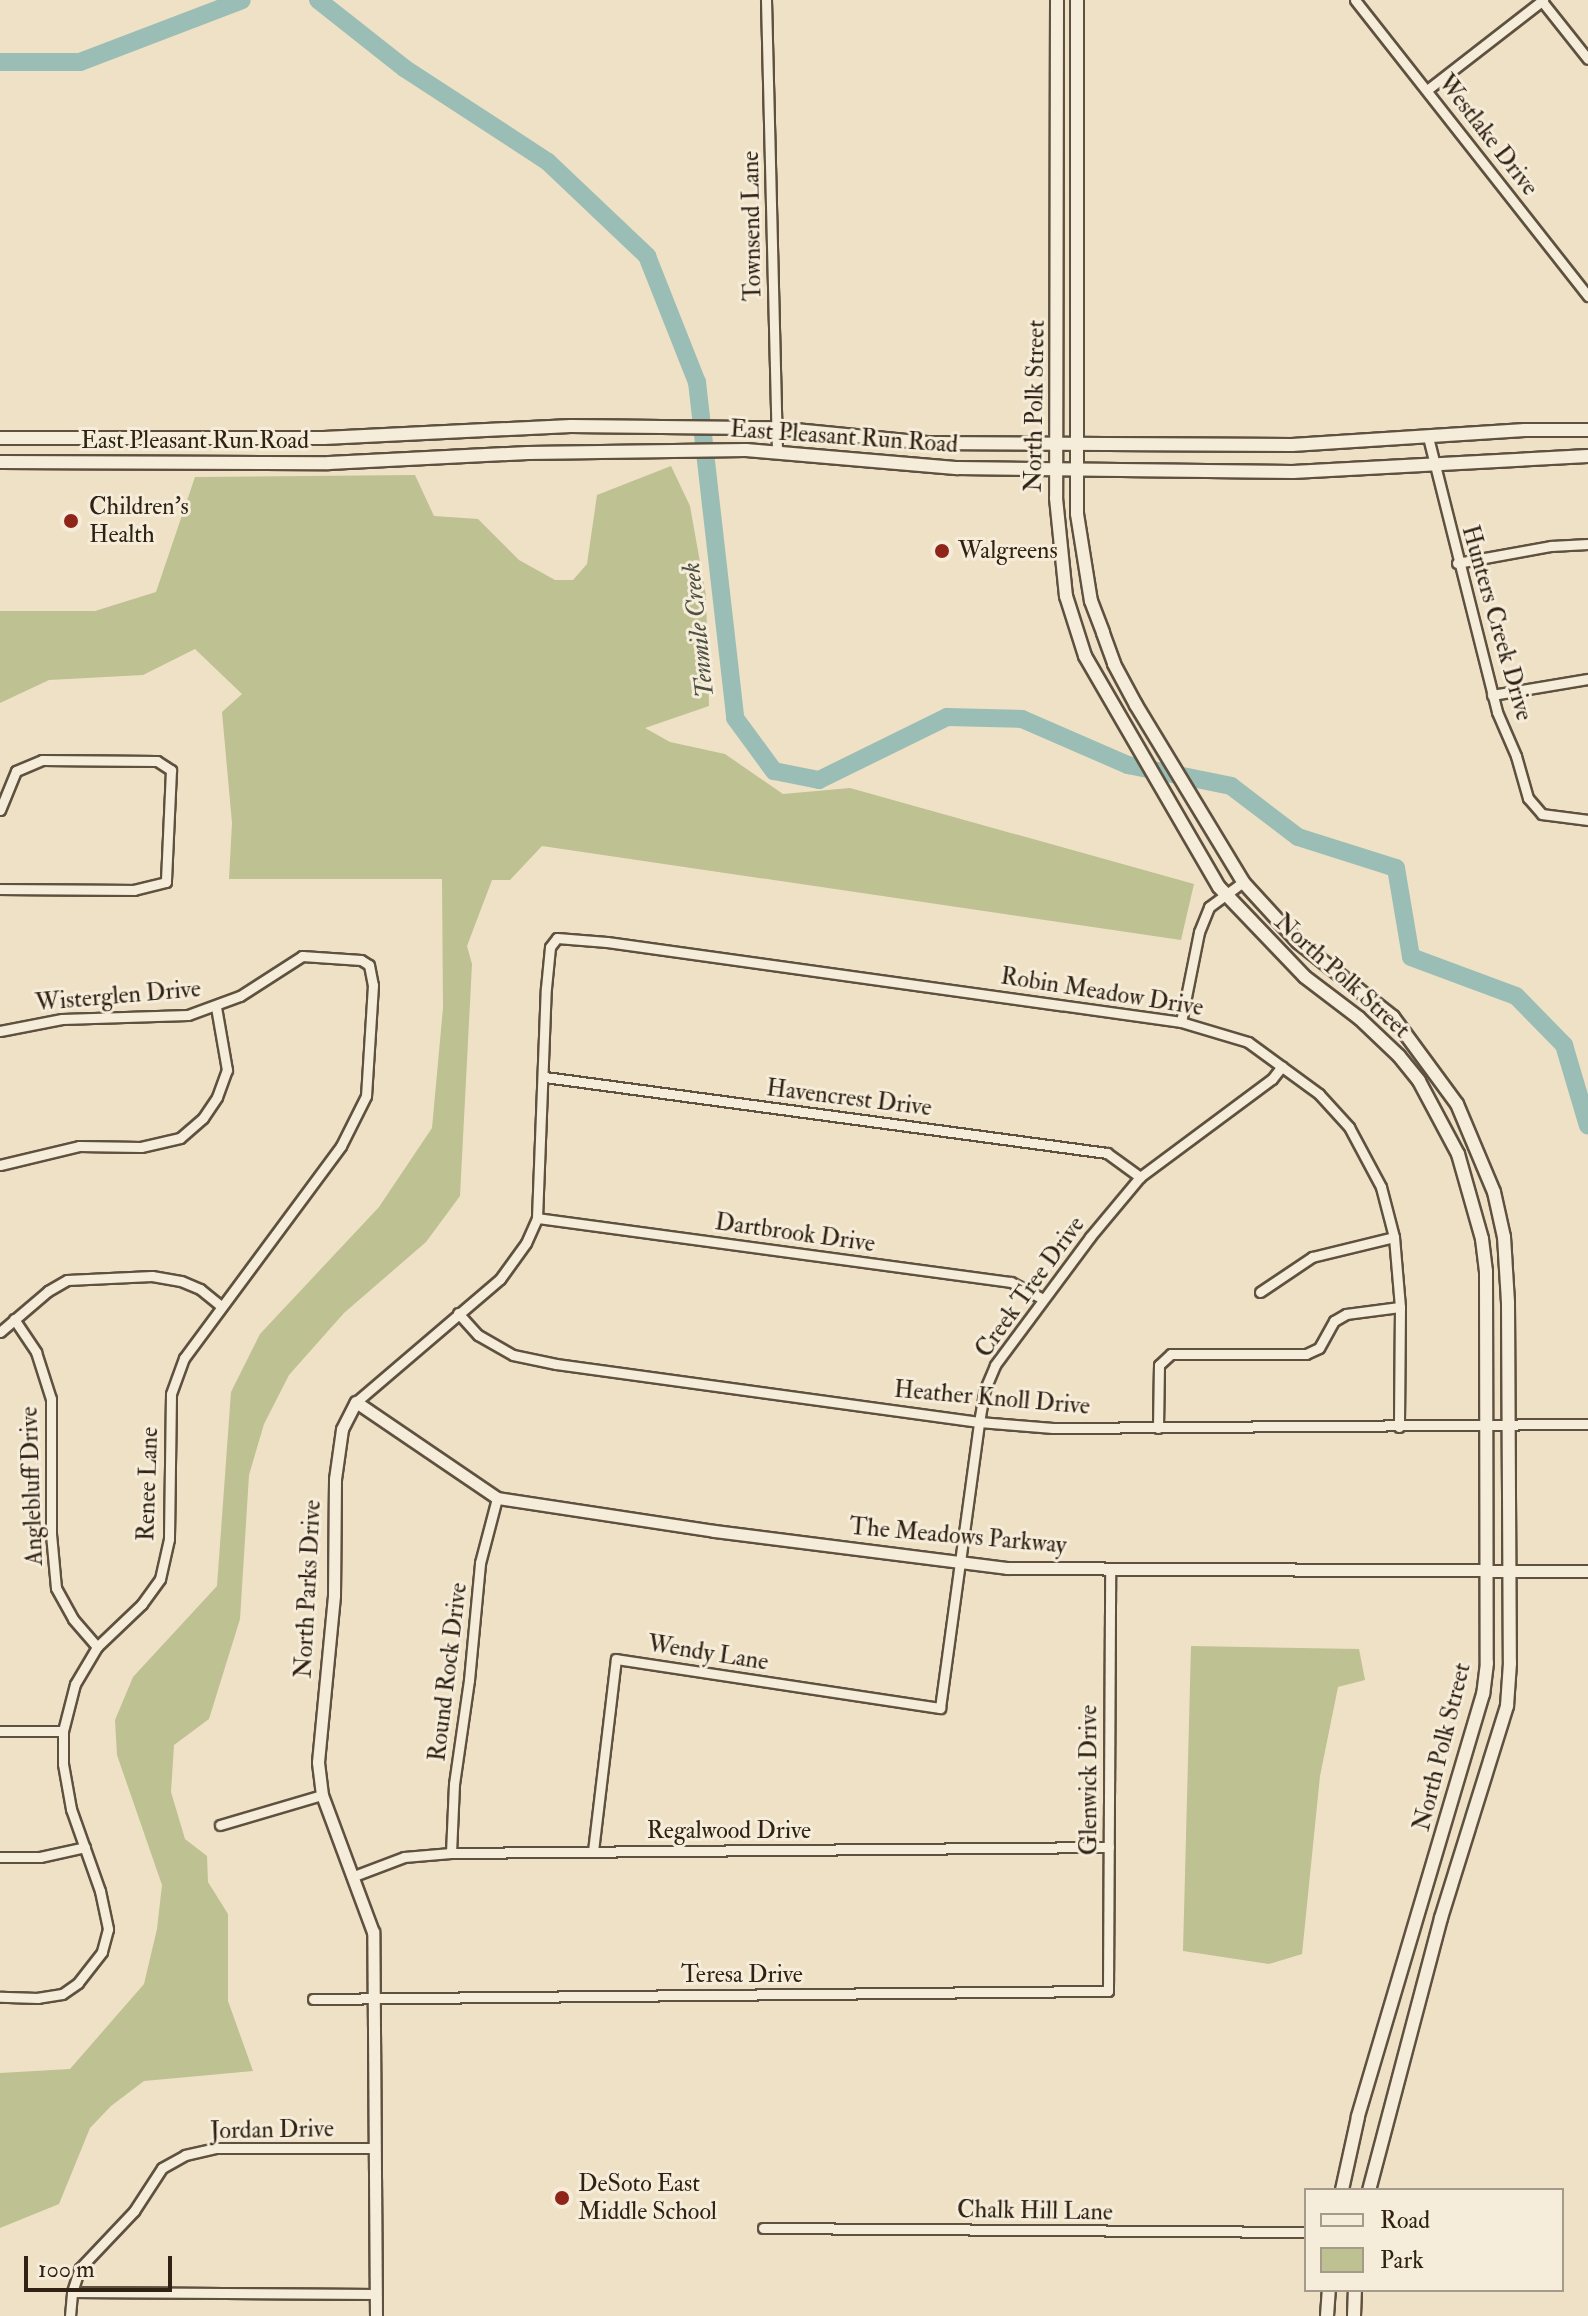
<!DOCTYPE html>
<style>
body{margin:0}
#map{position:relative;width:1588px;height:2316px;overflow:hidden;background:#efe1c5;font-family:"IM FELL Double Pica",serif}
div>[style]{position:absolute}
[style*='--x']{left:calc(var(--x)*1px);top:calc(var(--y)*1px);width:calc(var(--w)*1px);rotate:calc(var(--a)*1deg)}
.green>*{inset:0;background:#bec191}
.river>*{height:18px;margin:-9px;padding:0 9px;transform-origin:9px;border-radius:9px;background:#9abeb5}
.roads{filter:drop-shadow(2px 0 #5f5140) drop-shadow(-2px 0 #5f5140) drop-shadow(0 2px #5f5140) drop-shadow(0 -2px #5f5140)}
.minor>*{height:9px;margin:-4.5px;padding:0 4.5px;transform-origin:4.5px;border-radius:4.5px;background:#f5ecd9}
.tertiary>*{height:11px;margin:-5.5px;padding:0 5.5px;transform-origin:5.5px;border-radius:5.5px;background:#f5ecd9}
.secondary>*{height:12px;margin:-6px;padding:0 6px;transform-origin:6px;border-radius:6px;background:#f5ecd9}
.dots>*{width:22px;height:22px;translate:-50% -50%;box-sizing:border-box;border:4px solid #f5ecd9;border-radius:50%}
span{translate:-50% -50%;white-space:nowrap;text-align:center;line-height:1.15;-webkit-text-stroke:6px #f5ecd9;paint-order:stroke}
.street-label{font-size:24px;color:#2f2114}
.poi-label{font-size:24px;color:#2f2114}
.left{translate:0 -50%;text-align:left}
.water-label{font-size:26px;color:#4f5044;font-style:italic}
.legend{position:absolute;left:1304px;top:2188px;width:260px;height:104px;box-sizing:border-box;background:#f5ecd9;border:2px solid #a69b8a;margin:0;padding:10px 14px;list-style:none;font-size:24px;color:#2f2114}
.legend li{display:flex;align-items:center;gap:16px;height:40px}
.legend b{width:40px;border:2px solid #a69b8a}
.scale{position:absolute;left:24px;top:2256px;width:148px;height:36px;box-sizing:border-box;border:4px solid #2f2114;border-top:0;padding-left:10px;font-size:24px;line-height:28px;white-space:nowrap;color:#2f2114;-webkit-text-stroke:6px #f5ecd9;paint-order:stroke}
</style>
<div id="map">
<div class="green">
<i style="clip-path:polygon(671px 466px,690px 506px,706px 596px,709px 706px,645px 728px,670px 742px,725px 754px,783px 794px,850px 788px,1194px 884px,1181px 940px,542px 846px,510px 880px,492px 880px,467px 946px,472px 964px,460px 1196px,426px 1242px,344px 1313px,289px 1375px,264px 1424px,249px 1475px,240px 1619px,209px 1719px,174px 1745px,171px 1792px,185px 1839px,207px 1856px,208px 1882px,228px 1914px,228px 2001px,253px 2071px,144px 2081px,111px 2106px,90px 2128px,59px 2204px,0 2228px,0 2073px,70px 2069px,144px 1984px,157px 1929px,162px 1885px,117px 1755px,115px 1720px,133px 1677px,217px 1586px,231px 1392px,260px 1334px,379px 1207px,432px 1128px,443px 1008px,442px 879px,229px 879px,232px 823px,222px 712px,242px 694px,195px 649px,143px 675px,49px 680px,0 703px,0 611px,95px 611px,156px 592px,195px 477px,415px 475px,434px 516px,478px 519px,519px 560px,555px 580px,573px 580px,587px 564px,597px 495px)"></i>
<i style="clip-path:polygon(1191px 1646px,1359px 1649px,1365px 1680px,1338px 1687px,1320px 1776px,1302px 1954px,1269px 1964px,1183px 1951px)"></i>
</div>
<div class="river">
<i style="--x:318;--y:0;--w:110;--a:38.3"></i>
<i style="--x:404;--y:68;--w:172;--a:33.1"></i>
<i style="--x:548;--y:162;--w:137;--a:43.5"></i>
<i style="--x:647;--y:256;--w:136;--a:68.4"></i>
<i style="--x:697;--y:382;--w:338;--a:83.5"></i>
<i style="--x:735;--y:718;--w:66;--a:53.7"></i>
<i style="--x:774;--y:771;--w:46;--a:11.3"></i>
<i style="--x:819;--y:780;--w:143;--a:-26.2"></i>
<i style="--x:947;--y:717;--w:75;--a:1.5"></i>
<i style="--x:1022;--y:719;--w:116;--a:23.5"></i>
<i style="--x:1128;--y:765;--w:105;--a:11.5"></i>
<i style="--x:1231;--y:786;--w:84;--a:37.3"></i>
<i style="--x:1298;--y:837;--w:103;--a:17.6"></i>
<i style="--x:1396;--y:868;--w:90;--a:80.4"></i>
<i style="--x:1411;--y:957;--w:112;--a:20.4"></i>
<i style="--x:1516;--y:996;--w:69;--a:45.6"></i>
<i style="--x:1564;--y:1045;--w:84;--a:73.5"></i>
<i style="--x:0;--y:62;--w:80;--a:0"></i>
<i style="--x:80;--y:62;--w:173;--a:-20.9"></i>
</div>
<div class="roads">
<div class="minor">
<i style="--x:766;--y:0;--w:451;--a:88.6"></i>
<i style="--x:1355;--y:0;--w:377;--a:51.8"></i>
<i style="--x:1541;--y:0;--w:75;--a:51.5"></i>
<i style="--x:1427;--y:90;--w:147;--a:-37.8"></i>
<i style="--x:1428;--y:437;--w:284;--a:75.9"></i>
<i style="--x:1497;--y:712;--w:48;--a:66.6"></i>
<i style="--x:1516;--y:756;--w:44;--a:74.1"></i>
<i style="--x:1528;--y:798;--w:21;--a:49"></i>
<i style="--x:1542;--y:814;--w:46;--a:7.4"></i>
<i style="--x:1457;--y:563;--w:96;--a:-10.3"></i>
<i style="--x:1551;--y:546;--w:37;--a:-3"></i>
<i style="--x:1492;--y:695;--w:97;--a:-9.5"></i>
<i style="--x:0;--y:810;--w:42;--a:-67.7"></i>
<i style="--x:16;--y:771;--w:28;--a:-23"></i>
<i style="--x:42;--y:760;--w:115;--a:0.5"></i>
<i style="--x:157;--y:761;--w:17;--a:33"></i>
<i style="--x:171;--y:770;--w:112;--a:92.6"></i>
<i style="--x:166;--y:882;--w:33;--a:166"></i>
<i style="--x:134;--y:890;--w:134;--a:-179.6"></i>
<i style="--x:1181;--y:1022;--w:92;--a:-78.7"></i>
<i style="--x:1199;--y:932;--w:27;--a:-68"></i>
<i style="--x:1209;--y:907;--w:42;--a:-36.3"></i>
<i style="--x:0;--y:1031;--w:63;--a:-11"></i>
<i style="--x:62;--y:1019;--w:126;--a:-1.8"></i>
<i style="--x:188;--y:1015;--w:55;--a:-20.1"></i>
<i style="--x:240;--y:996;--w:74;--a:-32.8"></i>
<i style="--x:302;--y:956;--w:59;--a:3.9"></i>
<i style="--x:361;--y:960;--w:9;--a:32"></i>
<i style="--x:369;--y:965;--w:20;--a:79"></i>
<i style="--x:373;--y:985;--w:111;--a:93.6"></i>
<i style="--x:366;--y:1096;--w:56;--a:116.6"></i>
<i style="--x:341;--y:1146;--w:264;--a:126.5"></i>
<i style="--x:184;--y:1358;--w:38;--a:110"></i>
<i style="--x:171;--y:1394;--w:145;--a:90.8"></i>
<i style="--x:169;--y:1539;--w:41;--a:102.7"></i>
<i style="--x:160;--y:1579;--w:31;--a:126"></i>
<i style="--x:142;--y:1604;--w:62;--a:136.3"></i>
<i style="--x:97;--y:1647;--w:43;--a:120.7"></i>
<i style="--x:75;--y:1684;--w:49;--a:104.3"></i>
<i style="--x:63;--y:1731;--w:33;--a:90"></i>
<i style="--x:63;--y:1764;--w:46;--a:79.9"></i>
<i style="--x:71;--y:1809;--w:87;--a:70.5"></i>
<i style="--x:100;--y:1891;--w:39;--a:78"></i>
<i style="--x:108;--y:1929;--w:24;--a:105"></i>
<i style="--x:102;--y:1952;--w:39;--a:128"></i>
<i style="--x:78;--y:1983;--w:19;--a:145"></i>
<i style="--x:62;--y:1994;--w:24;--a:171"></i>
<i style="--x:38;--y:1998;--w:38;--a:-178"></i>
<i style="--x:545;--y:1077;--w:567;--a:7.7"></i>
<i style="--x:1107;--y:1153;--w:41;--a:36"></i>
<i style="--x:0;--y:1165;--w:81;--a:-13.5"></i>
<i style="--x:79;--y:1146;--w:62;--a:0.9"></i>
<i style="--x:141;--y:1147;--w:40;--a:-13"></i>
<i style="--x:180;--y:1138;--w:30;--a:-41"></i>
<i style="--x:203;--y:1118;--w:25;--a:-56"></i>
<i style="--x:217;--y:1097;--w:29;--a:-70"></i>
<i style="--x:227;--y:1070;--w:64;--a:-99.9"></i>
<i style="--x:537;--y:1218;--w:478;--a:7.7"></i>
<i style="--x:1011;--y:1282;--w:36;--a:28"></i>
<i style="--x:1260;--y:1292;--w:63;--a:-33.9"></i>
<i style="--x:1312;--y:1257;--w:84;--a:-13.7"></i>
<i style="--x:458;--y:1313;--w:30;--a:48"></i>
<i style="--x:478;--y:1335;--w:40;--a:29.7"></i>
<i style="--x:513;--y:1355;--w:44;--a:11.8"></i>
<i style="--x:556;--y:1364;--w:427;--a:7.8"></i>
<i style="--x:979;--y:1422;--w:74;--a:4.6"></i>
<i style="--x:1053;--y:1428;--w:535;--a:-0.43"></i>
<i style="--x:14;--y:1319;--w:40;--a:56"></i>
<i style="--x:36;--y:1352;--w:49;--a:72.3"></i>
<i style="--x:51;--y:1399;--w:135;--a:90"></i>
<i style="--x:51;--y:1534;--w:54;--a:84.7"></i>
<i style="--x:56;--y:1588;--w:35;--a:61"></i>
<i style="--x:73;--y:1619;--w:37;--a:49"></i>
<i style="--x:0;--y:1332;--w:63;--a:-40.5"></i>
<i style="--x:48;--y:1291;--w:22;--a:-30"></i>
<i style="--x:67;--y:1280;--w:85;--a:-2.7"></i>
<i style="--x:152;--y:1276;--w:29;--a:10"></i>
<i style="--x:181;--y:1281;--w:21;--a:23"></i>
<i style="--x:200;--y:1289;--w:27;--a:39"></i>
<i style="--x:356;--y:1402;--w:189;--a:-40.5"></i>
<i style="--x:500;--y:1279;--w:44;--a:-54.2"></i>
<i style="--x:526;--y:1243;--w:27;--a:-66"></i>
<i style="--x:537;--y:1218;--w:230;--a:-87.8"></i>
<i style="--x:546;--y:988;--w:41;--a:-84.4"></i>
<i style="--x:550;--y:947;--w:11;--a:-52"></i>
<i style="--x:557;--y:938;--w:50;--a:4.6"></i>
<i style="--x:607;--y:942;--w:580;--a:7.93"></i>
<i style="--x:1181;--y:1022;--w:70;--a:16.6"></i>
<i style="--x:1248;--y:1042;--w:88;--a:36.2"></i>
<i style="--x:1319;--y:1094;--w:45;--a:47.7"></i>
<i style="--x:1349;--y:1127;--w:68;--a:61.9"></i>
<i style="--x:1381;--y:1187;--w:52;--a:75.4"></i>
<i style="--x:1394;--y:1237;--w:70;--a:85.1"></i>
<i style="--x:1400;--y:1307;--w:120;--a:90.5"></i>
<i style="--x:1158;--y:1428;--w:63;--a:-89.1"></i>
<i style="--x:1159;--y:1365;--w:16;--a:-43"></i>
<i style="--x:1171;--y:1354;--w:135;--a:0"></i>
<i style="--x:1306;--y:1354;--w:14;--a:-25"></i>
<i style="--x:1319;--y:1348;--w:31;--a:-61"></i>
<i style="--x:1334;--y:1321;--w:14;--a:-30"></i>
<i style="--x:1346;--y:1314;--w:54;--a:-7.4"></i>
<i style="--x:0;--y:1731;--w:63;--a:0"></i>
<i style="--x:220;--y:1825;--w:106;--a:-16.4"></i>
<i style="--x:593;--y:1851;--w:193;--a:-83.2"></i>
<i style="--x:616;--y:1659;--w:328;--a:8.6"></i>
<i style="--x:940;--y:1708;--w:289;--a:-82.2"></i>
<i style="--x:979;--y:1422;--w:34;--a:-80"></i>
<i style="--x:985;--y:1389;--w:26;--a:-67"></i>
<i style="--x:995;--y:1365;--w:159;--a:-53.4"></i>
<i style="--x:1090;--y:1237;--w:78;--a:-50.2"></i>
<i style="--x:1140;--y:1177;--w:164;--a:-36.6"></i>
<i style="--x:1272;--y:1079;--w:16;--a:-52"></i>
<i style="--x:451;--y:1853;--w:69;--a:-87.5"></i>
<i style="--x:454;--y:1784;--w:105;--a:-81.8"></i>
<i style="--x:469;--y:1680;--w:118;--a:-84.6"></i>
<i style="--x:480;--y:1563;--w:67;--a:-75.3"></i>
<i style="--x:0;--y:1857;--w:40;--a:0"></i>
<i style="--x:40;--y:1857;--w:46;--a:-12.5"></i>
<i style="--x:354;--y:1876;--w:53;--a:-20.8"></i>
<i style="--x:404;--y:1857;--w:47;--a:-4.9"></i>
<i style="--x:451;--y:1853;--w:658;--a:-0.52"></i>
<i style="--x:313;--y:1999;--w:795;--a:-0.58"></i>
<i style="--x:1108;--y:1991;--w:421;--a:-89.7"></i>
<i style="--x:763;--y:2228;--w:543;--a:0.42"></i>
<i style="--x:72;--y:2292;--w:304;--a:0.4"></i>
<i style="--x:70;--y:2316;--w:24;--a:-85"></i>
<i style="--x:72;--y:2292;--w:25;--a:-72"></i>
<i style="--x:80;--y:2268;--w:79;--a:-46.5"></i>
<i style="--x:134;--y:2211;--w:51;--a:-56.9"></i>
<i style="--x:162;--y:2168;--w:26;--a:-29"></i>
<i style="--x:185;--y:2155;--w:31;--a:-13"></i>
<i style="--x:215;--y:2148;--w:158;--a:0"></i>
</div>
<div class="tertiary">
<i style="--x:376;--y:2316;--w:384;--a:-90.4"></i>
<i style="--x:373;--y:1932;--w:146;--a:-110.4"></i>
<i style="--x:322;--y:1795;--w:33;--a:-97"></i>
<i style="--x:318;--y:1762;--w:168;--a:-84.5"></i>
<i style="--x:334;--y:1595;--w:116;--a:-89.5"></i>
<i style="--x:335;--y:1479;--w:50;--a:-82"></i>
<i style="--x:342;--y:1429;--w:30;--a:-63"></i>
<i style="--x:356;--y:1402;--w:171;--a:34.2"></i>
<i style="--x:497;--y:1498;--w:219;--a:8.6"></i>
<i style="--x:714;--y:1531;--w:295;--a:7.2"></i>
<i style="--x:1007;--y:1568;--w:581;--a:0.3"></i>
</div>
<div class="secondary">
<i style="--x:1057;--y:0;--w:498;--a:90.1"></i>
<i style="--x:1056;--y:498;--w:99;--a:84.2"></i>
<i style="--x:1066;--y:596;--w:63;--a:72.4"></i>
<i style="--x:1085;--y:656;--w:267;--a:59.9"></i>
<i style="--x:1219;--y:887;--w:124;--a:46.3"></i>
<i style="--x:1305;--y:977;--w:68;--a:37.2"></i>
<i style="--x:1359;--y:1018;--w:55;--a:43.5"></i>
<i style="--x:1399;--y:1056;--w:32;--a:51"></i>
<i style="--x:1419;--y:1081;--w:83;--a:61.9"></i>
<i style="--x:1458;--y:1154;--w:88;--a:74.2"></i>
<i style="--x:1482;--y:1239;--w:32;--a:83"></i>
<i style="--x:1486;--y:1271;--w:392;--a:89.9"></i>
<i style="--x:1487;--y:1663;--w:31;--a:97"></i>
<i style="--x:1483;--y:1694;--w:441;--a:106.5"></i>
<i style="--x:1358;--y:2117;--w:75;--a:102.4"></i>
<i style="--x:1077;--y:0;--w:514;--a:90"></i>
<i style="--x:1077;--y:514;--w:88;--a:80.9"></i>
<i style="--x:1091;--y:601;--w:34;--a:69"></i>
<i style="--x:1103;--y:633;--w:33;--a:70"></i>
<i style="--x:1114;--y:664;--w:47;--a:61.8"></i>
<i style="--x:1136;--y:705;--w:207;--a:58.8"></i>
<i style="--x:1243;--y:882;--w:81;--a:47.5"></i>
<i style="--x:1298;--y:942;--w:121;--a:38.3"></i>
<i style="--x:1393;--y:1017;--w:108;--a:53.7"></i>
<i style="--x:1457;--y:1104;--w:95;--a:67.2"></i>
<i style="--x:1494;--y:1192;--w:46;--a:77.5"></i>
<i style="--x:1504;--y:1237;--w:66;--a:86.5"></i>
<i style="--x:1508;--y:1303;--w:360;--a:89.7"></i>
<i style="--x:1510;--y:1663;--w:43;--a:94"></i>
<i style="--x:1507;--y:1706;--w:222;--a:107.3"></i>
<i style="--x:1441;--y:1918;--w:281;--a:104.8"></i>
<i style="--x:0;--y:438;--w:324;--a:0"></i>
<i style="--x:324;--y:438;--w:247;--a:-2.8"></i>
<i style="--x:571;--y:426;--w:204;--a:0.6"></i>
<i style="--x:775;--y:428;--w:155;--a:5.6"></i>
<i style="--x:929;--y:443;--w:363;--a:0.3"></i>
<i style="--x:1292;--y:445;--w:233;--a:-3.7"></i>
<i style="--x:1525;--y:430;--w:63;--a:0"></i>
<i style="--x:0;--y:462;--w:329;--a:0.2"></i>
<i style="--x:329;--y:463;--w:199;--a:-2.9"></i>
<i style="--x:528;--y:453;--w:218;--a:-0.8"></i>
<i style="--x:746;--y:450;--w:213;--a:4.9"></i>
<i style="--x:958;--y:468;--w:335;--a:0.7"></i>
<i style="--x:1293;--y:472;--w:295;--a:-3.1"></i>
<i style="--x:1327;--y:2316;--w:26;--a:-86"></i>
<i style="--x:1354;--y:2316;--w:26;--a:-88"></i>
</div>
</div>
<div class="dots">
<i style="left:71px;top:521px;background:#8f2418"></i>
<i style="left:942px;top:551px;background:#8f2418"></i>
<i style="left:562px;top:2198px;background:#8f2418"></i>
</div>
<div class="street-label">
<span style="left:1488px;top:135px;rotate:52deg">Westlake Drive</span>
<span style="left:752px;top:226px;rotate:-91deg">Townsend Lane</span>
<span style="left:1035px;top:406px;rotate:-89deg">North Polk Street</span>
<span style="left:844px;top:437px;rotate:4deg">East Pleasant Run Road</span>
<span style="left:195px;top:441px">East Pleasant Run Road</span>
<span style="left:1497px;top:623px;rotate:74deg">Hunters Creek Drive</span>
<span style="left:1342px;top:976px;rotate:42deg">North Polk Street</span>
<span style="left:1102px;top:992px;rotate:9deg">Robin Meadow Drive</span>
<span style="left:118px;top:996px;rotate:-5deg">Wisterglen Drive</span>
<span style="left:849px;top:1098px;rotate:7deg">Havencrest Drive</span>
<span style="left:795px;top:1233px;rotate:8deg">Dartbrook Drive</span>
<span style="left:1030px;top:1287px;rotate:-54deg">Creek Tree Drive</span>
<span style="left:992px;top:1398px;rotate:5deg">Heather Knoll Drive</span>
<span style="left:148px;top:1484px;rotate:-88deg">Renee Lane</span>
<span style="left:32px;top:1486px;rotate:-92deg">Anglebluff Drive</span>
<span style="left:958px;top:1536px;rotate:5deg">The Meadows Parkway</span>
<span style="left:308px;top:1589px;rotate:-87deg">North Parks Drive</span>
<span style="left:708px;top:1653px;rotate:9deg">Wendy Lane</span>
<span style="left:448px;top:1672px;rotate:-83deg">Round Rock Drive</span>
<span style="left:1442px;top:1747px;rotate:-76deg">North Polk Street</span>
<span style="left:1089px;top:1780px;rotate:-90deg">Glenwick Drive</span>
<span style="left:729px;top:1831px">Regalwood Drive</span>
<span style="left:742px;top:1975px">Teresa Drive</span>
<span style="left:272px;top:2130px;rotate:-1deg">Jordan Drive</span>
<span style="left:1035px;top:2211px;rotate:1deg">Chalk Hill Lane</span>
</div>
<div class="poi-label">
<span class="left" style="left:89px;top:521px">Children's<br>Health</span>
<span class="left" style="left:958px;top:551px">Walgreens</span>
<span class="left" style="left:578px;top:2198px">DeSoto East<br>Middle School</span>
</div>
<div class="water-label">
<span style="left:699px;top:630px;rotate:-96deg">Tenmile Creek</span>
</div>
<ul class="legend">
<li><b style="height:10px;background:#f5ecd9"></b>Road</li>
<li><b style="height:22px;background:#bec191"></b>Park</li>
</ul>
<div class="scale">100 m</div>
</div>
